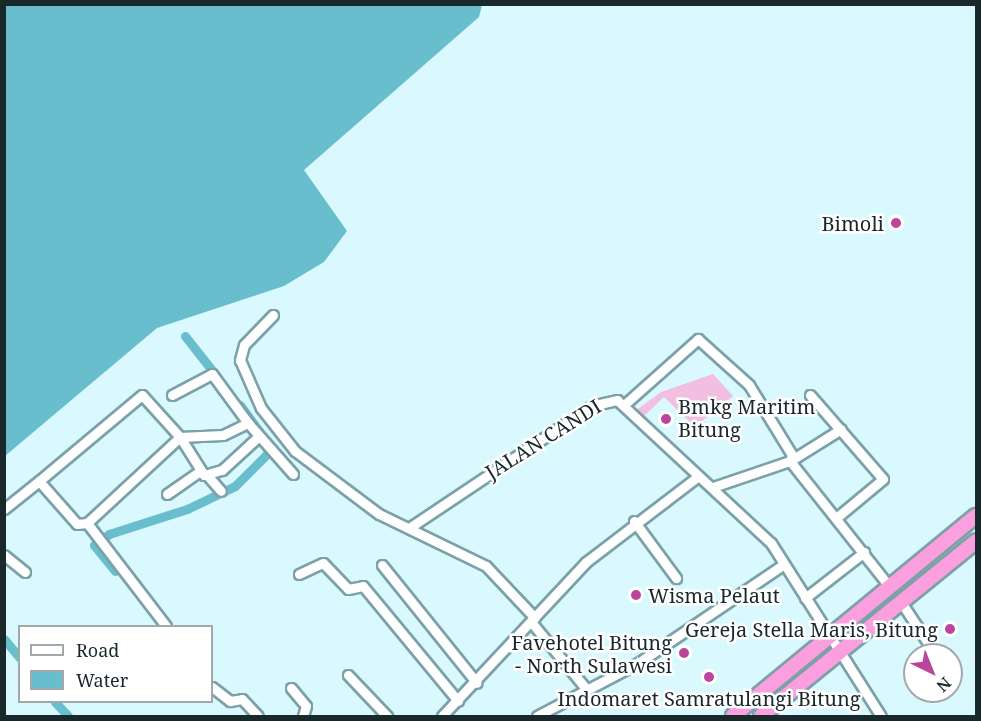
<!DOCTYPE html>
<style>
body{margin:0}
#map{position:relative;width:981px;height:721px;overflow:hidden;background:#d9f9fe;font-family:"Noto Serif",serif}
div>[style]{position:absolute}
[style*='--x']{left:calc(var(--x)*1px);top:calc(var(--y)*1px);width:calc(var(--w)*1px);rotate:calc(var(--a)*1deg)}
.green>*{inset:0;background:#f2bfe0}
.water>*{inset:0;background:#68becd}
.canal>*{height:9px;margin:-4.5px;padding:0 4.5px;transform-origin:4.5px;border-radius:4.5px;background:#68becd}
.roads{filter:drop-shadow(2px 0 #7ca1a8) drop-shadow(-2px 0 #7ca1a8) drop-shadow(0 2px #7ca1a8) drop-shadow(0 -2px #7ca1a8)}
.minor>*{height:9px;margin:-4.5px;padding:0 4.5px;transform-origin:4.5px;border-radius:4.5px;background:#fff}
.highway>*{height:14px;margin:-7px;padding:0 7px;transform-origin:7px;border-radius:7px;background:#fc9fde}
.dots>*{width:16px;height:16px;translate:-50% -50%;box-sizing:border-box;border:3px solid #fff;border-radius:50%}
span{translate:-50% -50%;white-space:nowrap;text-align:center;line-height:1.15;-webkit-text-stroke:5px #fff;paint-order:stroke}
.poi-label{font-size:20px;color:#19282b}
.right{translate:-100% -50%;text-align:right}
.left{translate:0 -50%;text-align:left}
.street-label{font-size:20px;color:#19282b}
.frame{position:absolute;inset:0;border:6px solid #19282b;pointer-events:none}
.legend{position:absolute;left:18px;top:625px;width:195px;height:78px;box-sizing:border-box;background:#fff;border:2px solid #a3a9aa;margin:0;padding:8px 10px;list-style:none;font-size:18px;color:#19282b}
.legend li{display:flex;align-items:center;gap:12px;height:30px}
.legend b{width:30px;border:2px solid #a3a9aa}
.north{position:absolute;left:903px;top:643px;width:60px;height:60px;box-sizing:border-box;background:#fff;border:2px solid #a3a9aa;border-radius:50%;rotate:137deg;font-size:16px;font-weight:700;line-height:24px;text-align:center;color:#19282b}
.north::after{content:'';display:block;margin:auto;width:21px;height:27px;background:#bb459b;clip-path:polygon(50% 0,100% 100%,50% 72%,0 100%)}
</style>
<div id="map">
<div class="green">
<i style="clip-path:polygon(713px 374px,733px 396px,695px 427px,664px 397px,642px 418px,635px 411px,661px 392px)"></i>
</div>
<div class="water">
<i style="clip-path:polygon(5px 4px,482px 4px,482px 5px,479px 17px,304px 170px,347px 231px,324px 262px,284px 286px,157px 328px,5px 456px)"></i>
</div>
<div class="canal">
<i style="--x:185;--y:336;--w:53;--a:51.8"></i>
<i style="--x:115;--y:571;--w:33;--a:-129"></i>
<i style="--x:94;--y:545;--w:19;--a:-36"></i>
<i style="--x:109;--y:534;--w:82;--a:-17.8"></i>
<i style="--x:187;--y:509;--w:53;--a:-25.6"></i>
<i style="--x:235;--y:486;--w:52;--a:-45"></i>
<i style="--x:272;--y:449;--w:54;--a:-126"></i>
<i style="--x:4;--y:639;--w:25;--a:50"></i>
<i style="--x:55;--y:702;--w:19;--a:47"></i>
</div>
<div class="roads">
<div class="minor">
<i style="--x:273;--y:315;--w:42;--a:134"></i>
<i style="--x:244;--y:345;--w:16;--a:105"></i>
<i style="--x:240;--y:360;--w:52;--a:66.4"></i>
<i style="--x:261;--y:408;--w:55;--a:51.7"></i>
<i style="--x:295;--y:451;--w:105;--a:36.9"></i>
<i style="--x:379;--y:514;--w:119;--a:25.9"></i>
<i style="--x:486;--y:566;--w:71;--a:46.7"></i>
<i style="--x:172;--y:395;--w:45;--a:-27.7"></i>
<i style="--x:212;--y:374;--w:61;--a:53.7"></i>
<i style="--x:810;--y:395;--w:111;--a:49"></i>
<i style="--x:883;--y:479;--w:61;--a:140.3"></i>
<i style="--x:625;--y:404;--w:98;--a:-41.7"></i>
<i style="--x:698;--y:339;--w:69;--a:42"></i>
<i style="--x:749;--y:385;--w:82;--a:58.4"></i>
<i style="--x:792;--y:455;--w:6;--a:108"></i>
<i style="--x:790;--y:461;--w:161;--a:51.6"></i>
<i style="--x:207;--y:475;--w:21;--a:49"></i>
<i style="--x:39;--y:481;--w:134;--a:-39.9"></i>
<i style="--x:142;--y:395;--w:57;--a:47.9"></i>
<i style="--x:180;--y:437;--w:45;--a:57.7"></i>
<i style="--x:204;--y:475;--w:19;--a:-16"></i>
<i style="--x:222;--y:470;--w:50;--a:-42.6"></i>
<i style="--x:713;--y:487;--w:81;--a:-18.7"></i>
<i style="--x:790;--y:461;--w:60;--a:-32.1"></i>
<i style="--x:167;--y:494;--w:40;--a:-34.9"></i>
<i style="--x:4;--y:509;--w:45;--a:-38.7"></i>
<i style="--x:39;--y:481;--w:57;--a:48.5"></i>
<i style="--x:77;--y:524;--w:10;--a:-6"></i>
<i style="--x:634;--y:521;--w:71;--a:53.6"></i>
<i style="--x:409;--y:528;--w:219;--a:-33.8"></i>
<i style="--x:591;--y:406;--w:27;--a:-13"></i>
<i style="--x:617;--y:400;--w:210;--a:42.9"></i>
<i style="--x:771;--y:543;--w:205;--a:57.6"></i>
<i style="--x:4;--y:555;--w:27;--a:39"></i>
<i style="--x:382;--y:565;--w:151;--a:51.2"></i>
<i style="--x:299;--y:574;--w:26;--a:-25"></i>
<i style="--x:323;--y:563;--w:36;--a:46"></i>
<i style="--x:348;--y:589;--w:15;--a:-11"></i>
<i style="--x:363;--y:586;--w:149;--a:50.4"></i>
<i style="--x:805;--y:598;--w:75;--a:-37.9"></i>
<i style="--x:901;--y:602;--w:64;--a:56.6"></i>
<i style="--x:532;--y:623;--w:87;--a:50.6"></i>
<i style="--x:166;--y:626;--w:130;--a:-127.5"></i>
<i style="--x:87;--y:523;--w:127;--a:-42.8"></i>
<i style="--x:180;--y:437;--w:43;--a:-2.7"></i>
<i style="--x:223;--y:435;--w:28;--a:-26"></i>
<i style="--x:248;--y:423;--w:68;--a:48.6"></i>
<i style="--x:348;--y:675;--w:57;--a:46.4"></i>
<i style="--x:212;--y:687;--w:23;--a:38"></i>
<i style="--x:230;--y:701;--w:12;--a:-9"></i>
<i style="--x:242;--y:699;--w:23;--a:47"></i>
<i style="--x:291;--y:688;--w:23;--a:50"></i>
<i style="--x:306;--y:706;--w:10;--a:107"></i>
<i style="--x:442;--y:716;--w:211;--a:-46.9"></i>
<i style="--x:586;--y:562;--w:140;--a:-37.4"></i>
<i style="--x:537;--y:716;--w:114;--a:-27.7"></i>
<i style="--x:638;--y:663;--w:176;--a:-34.1"></i>
</div>
<div class="highway">
<i style="--x:733;--y:716;--w:315;--a:-39.5"></i>
<i style="--x:761;--y:716;--w:277;--a:-39.1"></i>
</div>
</div>
<div class="dots">
<i style="left:896px;top:223px;background:#bb459b"></i>
<i style="left:666px;top:419px;background:#bb459b"></i>
<i style="left:636px;top:595px;background:#bb459b"></i>
<i style="left:950px;top:629px;background:#bb459b"></i>
<i style="left:684px;top:653px;background:#bb459b"></i>
<i style="left:709px;top:677px;background:#bb459b"></i>
</div>
<div class="poi-label">
<span class="right" style="left:884px;top:223px">Bimoli</span>
<span class="left" style="left:678px;top:418px">Bmkg Maritim<br>Bitung</span>
<span class="left" style="left:648px;top:595px">Wisma Pelaut</span>
<span class="right" style="left:938px;top:629px">Gereja Stella Maris, Bitung</span>
<span class="right" style="left:672px;top:654px">Favehotel Bitung<br>- North Sulawesi</span>
<span style="left:709px;top:698px">Indomaret Samratulangi Bitung</span>
</div>
<div class="street-label">
<span style="left:543px;top:439px;rotate:-32deg">JALAN CANDI</span>
</div>
<div class="frame"></div>
<ul class="legend">
<li><b style="height:8px;background:#fff"></b>Road</li>
<li><b style="height:16px;background:#68becd"></b>Water</li>
</ul>
<div class="north">N</div>
</div>
